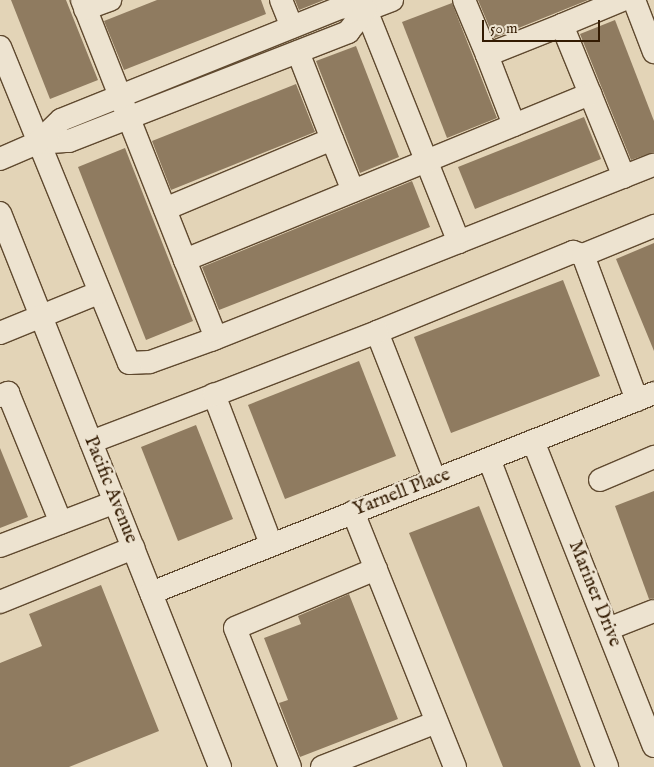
<!DOCTYPE html>
<style>
body{margin:0}
#map{position:relative;width:654px;height:767px;overflow:hidden;background:#e3d4b7;font-family:"IM FELL English",serif}
div>[style]{position:absolute}
[style*='--x']{left:calc(var(--x)*1px);top:calc(var(--y)*1px);width:calc(var(--w)*1px);rotate:calc(var(--a)*1deg)}
.building>*{inset:0;background:#8f7b60}
.roads{filter:drop-shadow(1px 0 #5f492f) drop-shadow(-1px 0 #5f492f) drop-shadow(0 1px #5f492f) drop-shadow(0 -1px #5f492f)}
.minor>*{height:22px;margin:-11px;padding:0 11px;transform-origin:11px;border-radius:11px;background:#ede3d0}
span{translate:-50% -50%;white-space:nowrap;text-align:center;line-height:1.15;-webkit-text-stroke:5px #ede3d0;paint-order:stroke}
.street-label{font-size:19px;color:#331b02}
.scale{position:absolute;left:482px;top:20px;width:118px;height:22px;box-sizing:border-box;border:2px solid #331b02;border-top:0;padding-left:6px;font-size:15px;line-height:18px;white-space:nowrap;color:#331b02;-webkit-text-stroke:4px #ede3d0;paint-order:stroke}
</style>
<div id="map">
<div class="building">
<i style="clip-path:polygon(11px 0,66px 0,98px 80px,50px 99px)"></i>
<i style="clip-path:polygon(157px 0,261px 0,266px 14px,124px 70px,104px 21px)"></i>
<i style="clip-path:polygon(295px 0,324px 0,299px 10px)"></i>
<i style="clip-path:polygon(478px 0,588px 0,494px 38px)"></i>
<i style="clip-path:polygon(452px 3px,497px 118px,447px 138px,402px 22px)"></i>
<i style="clip-path:polygon(615px 20px,654px 121px,654px 152px,631px 160px,580px 34px)"></i>
<i style="clip-path:polygon(356px 46px,399px 157px,360px 173px,316px 61px)"></i>
<i style="clip-path:polygon(296px 84px,315px 132px,171px 190px,152px 141px)"></i>
<i style="clip-path:polygon(584px 117px,601px 159px,475px 209px,458px 167px)"></i>
<i style="clip-path:polygon(125px 148px,193px 321px,146px 340px,78px 167px)"></i>
<i style="clip-path:polygon(412px 181px,430px 227px,219px 310px,202px 267px)"></i>
<i style="clip-path:polygon(654px 243px,654px 351px,616px 259px)"></i>
<i style="clip-path:polygon(563px 280px,600px 376px,451px 433px,414px 337px)"></i>
<i style="clip-path:polygon(359px 361px,396px 456px,285px 499px,248px 405px)"></i>
<i style="clip-path:polygon(196px 425px,233px 519px,178px 541px,141px 447px)"></i>
<i style="clip-path:polygon(0 448px,28px 517px,0 528px)"></i>
<i style="clip-path:polygon(654px 491px,654px 598px,649px 599px,615px 506px)"></i>
<i style="clip-path:polygon(479px 506px,581px 767px,503px 767px,409px 533px)"></i>
<i style="clip-path:polygon(101px 585px,159px 731px,69px 767px,0 767px,0 663px,42px 646px,29px 614px)"></i>
<i style="clip-path:polygon(349px 594px,398px 719px,300px 757px,279px 703px,288px 700px,264px 638px,301px 624px,298px 616px)"></i>
</div>
<div class="roads">
<div class="minor">
<i style="--x:82;--y:0;--w:280;--a:68.4"></i>
<i style="--x:281;--y:0;--w:29;--a:68"></i>
<i style="--x:362;--y:0;--w:261;--a:68.2"></i>
<i style="--x:464;--y:0;--w:60;--a:67.3"></i>
<i style="--x:487;--y:55;--w:81;--a:-21.8"></i>
<i style="--x:622;--y:0;--w:65;--a:157.4"></i>
<i style="--x:562;--y:25;--w:164;--a:67.8"></i>
<i style="--x:634;--y:0;--w:56;--a:69"></i>
<i style="--x:85;--y:9;--w:27;--a:-20"></i>
<i style="--x:366;--y:10;--w:28;--a:-21"></i>
<i style="--x:0;--y:47;--w:341;--a:67.8"></i>
<i style="--x:129;--y:363;--w:21;--a:-3"></i>
<i style="--x:150;--y:362;--w:65;--a:-19.8"></i>
<i style="--x:211;--y:340;--w:476;--a:-21.6"></i>
<i style="--x:298;--y:52;--w:93;--a:68.7"></i>
<i style="--x:487;--y:55;--w:75;--a:68.9"></i>
<i style="--x:0;--y:159;--w:40;--a:-23.4"></i>
<i style="--x:37;--y:143;--w:32;--a:-4"></i>
<i style="--x:69;--y:141;--w:300;--a:-21.3"></i>
<i style="--x:348;--y:32;--w:28;--a:-51"></i>
<i style="--x:366;--y:10;--w:24;--a:-173"></i>
<i style="--x:342;--y:7;--w:303;--a:158.1"></i>
<i style="--x:61;--y:120;--w:33;--a:136"></i>
<i style="--x:165;--y:209;--w:181;--a:-22.7"></i>
<i style="--x:332;--y:139;--w:56;--a:68"></i>
<i style="--x:0;--y:213;--w:596;--a:68.34"></i>
<i style="--x:583;--y:255;--w:77;--a:-22.2"></i>
<i style="--x:0;--y:333;--w:106;--a:-22.2"></i>
<i style="--x:216;--y:338;--w:84;--a:-111.7"></i>
<i style="--x:185;--y:260;--w:438;--a:-22.3"></i>
<i style="--x:0;--y:396;--w:9;--a:-21"></i>
<i style="--x:8;--y:393;--w:140;--a:67.8"></i>
<i style="--x:533;--y:441;--w:328;--a:68.4"></i>
<i style="--x:91;--y:442;--w:132;--a:-20.9"></i>
<i style="--x:489;--y:459;--w:330;--a:69"></i>
<i style="--x:435;--y:480;--w:159;--a:-111.4"></i>
<i style="--x:377;--y:332;--w:212;--a:-22.2"></i>
<i style="--x:573;--y:252;--w:10;--a:17"></i>
<i style="--x:583;--y:255;--w:155;--a:69.6"></i>
<i style="--x:600;--y:480;--w:59;--a:-23.1"></i>
<i style="--x:353;--y:512;--w:275;--a:68.2"></i>
<i style="--x:271;--y:544;--w:160;--a:-110.9"></i>
<i style="--x:214;--y:395;--w:175;--a:-21.1"></i>
<i style="--x:0;--y:546;--w:123;--a:-20.9"></i>
<i style="--x:151;--y:593;--w:541;--a:-21.68"></i>
<i style="--x:0;--y:602;--w:144;--a:-22.1"></i>
<i style="--x:608;--y:629;--w:49;--a:-21.4"></i>
<i style="--x:290;--y:767;--w:149;--a:-111.6"></i>
<i style="--x:235;--y:628;--w:153;--a:-22.7"></i>
<i style="--x:322;--y:767;--w:123;--a:-21.4"></i>
</div>
</div>
<div class="street-label">
<span style="left:110px;top:490px;rotate:68deg">Pacific Avenue</span>
<span style="left:402px;top:493px;rotate:-21deg">Yarnell Place</span>
<span style="left:594px;top:594px;rotate:68deg">Mariner Drive</span>
</div>
<div class="scale">50 m</div>
</div>
